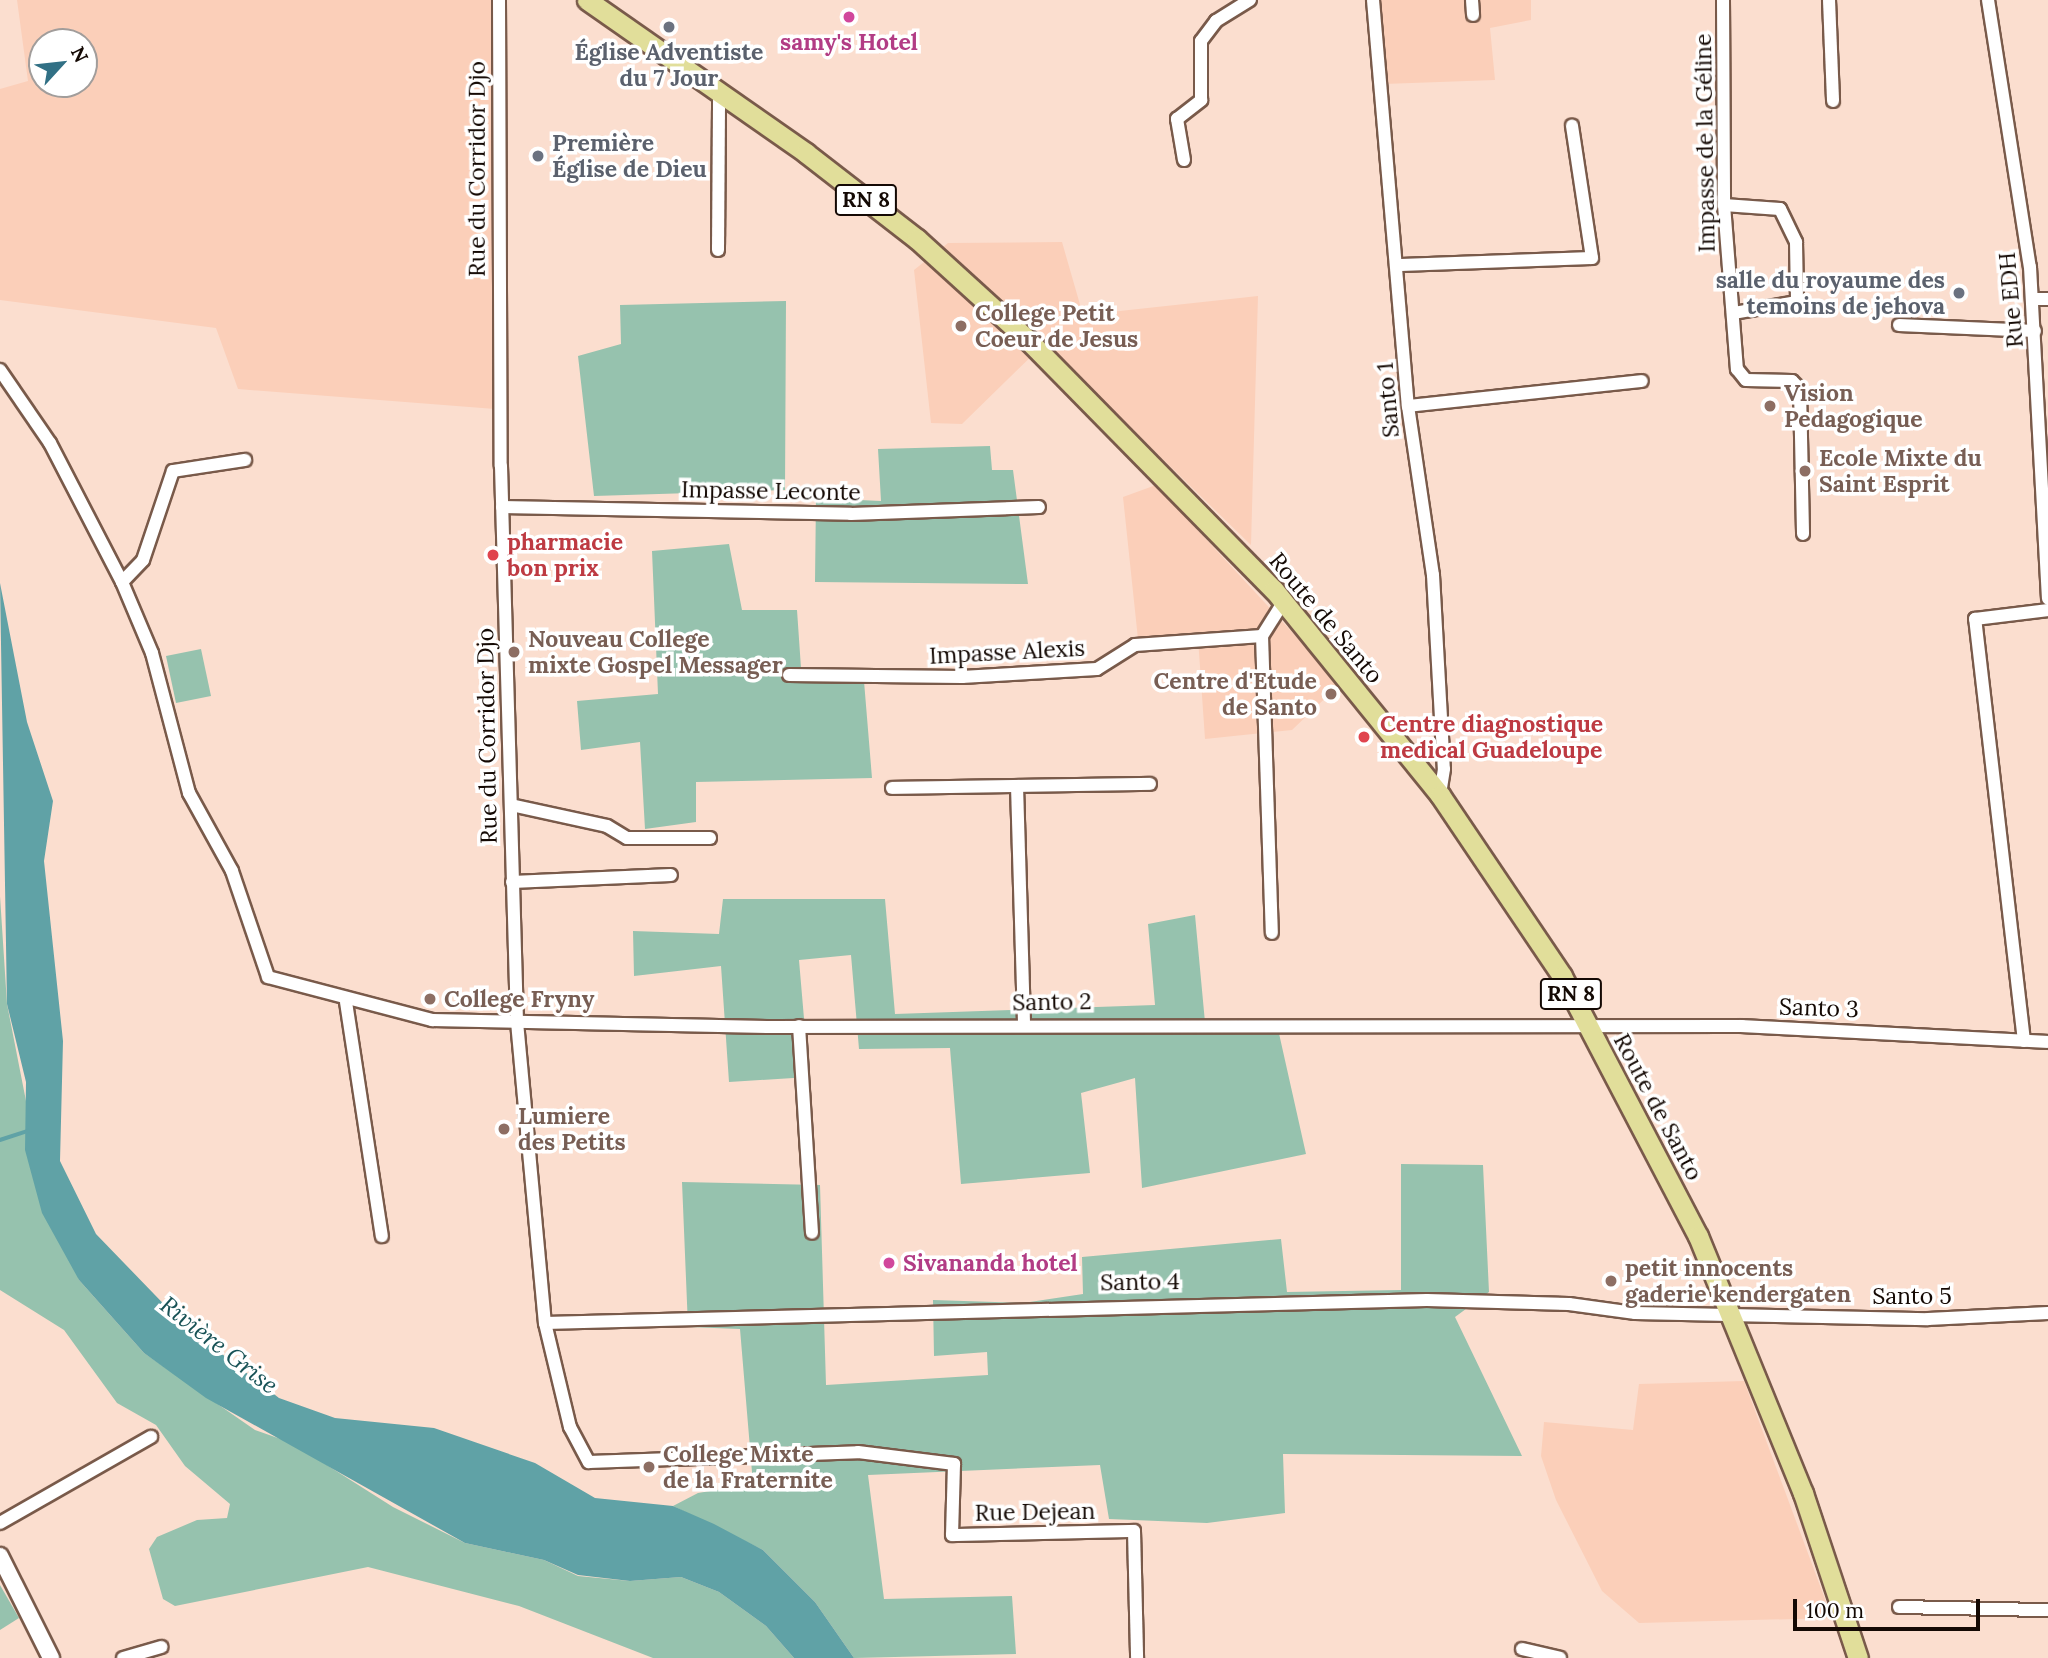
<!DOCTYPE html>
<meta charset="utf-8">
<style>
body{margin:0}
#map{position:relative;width:2048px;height:1658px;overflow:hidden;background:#fbdecf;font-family:Lora,serif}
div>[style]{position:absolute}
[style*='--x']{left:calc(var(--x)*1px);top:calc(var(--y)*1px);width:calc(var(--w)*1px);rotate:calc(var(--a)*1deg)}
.built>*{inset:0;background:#fbcfb9}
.green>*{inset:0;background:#96c2ae}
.water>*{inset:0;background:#60a2a6}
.stream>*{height:3.5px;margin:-1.75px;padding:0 1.75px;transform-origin:1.75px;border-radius:1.75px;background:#60a2a6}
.roads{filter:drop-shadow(2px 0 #795a4a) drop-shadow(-2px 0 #795a4a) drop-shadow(0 2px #795a4a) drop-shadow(0 -2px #795a4a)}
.minor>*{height:12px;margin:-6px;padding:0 6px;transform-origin:6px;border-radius:6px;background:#fff}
.tertiary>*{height:16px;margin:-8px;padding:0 8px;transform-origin:8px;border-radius:8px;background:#fff}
.primary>*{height:19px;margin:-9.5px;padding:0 9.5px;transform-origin:9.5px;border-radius:9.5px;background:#e1de9a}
.dots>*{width:19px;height:19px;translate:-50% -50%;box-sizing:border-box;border:4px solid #fff;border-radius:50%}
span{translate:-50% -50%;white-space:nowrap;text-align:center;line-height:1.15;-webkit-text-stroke:7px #fff;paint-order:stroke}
.shield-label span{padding:2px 5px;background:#fff;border:2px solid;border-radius:5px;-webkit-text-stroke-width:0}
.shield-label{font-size:21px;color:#140904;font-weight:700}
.hotel-label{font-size:23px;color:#b23c85;font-weight:700}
.left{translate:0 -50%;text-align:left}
.worship-label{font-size:23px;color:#5b616d;font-weight:700}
.right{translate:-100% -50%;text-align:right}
.street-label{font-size:23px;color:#140904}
.education-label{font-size:23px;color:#785e54;font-weight:700}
.health-label{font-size:23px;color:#be3a42;font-weight:700}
.water-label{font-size:24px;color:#185256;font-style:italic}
.north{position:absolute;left:28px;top:28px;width:70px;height:70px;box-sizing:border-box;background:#fff;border:2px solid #a19d9b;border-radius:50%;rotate:63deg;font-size:19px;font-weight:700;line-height:28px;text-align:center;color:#140904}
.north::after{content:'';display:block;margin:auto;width:24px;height:32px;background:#317085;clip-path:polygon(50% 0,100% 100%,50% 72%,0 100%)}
.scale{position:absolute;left:1793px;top:1599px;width:187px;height:32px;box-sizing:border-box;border:4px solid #140904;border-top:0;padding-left:9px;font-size:21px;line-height:24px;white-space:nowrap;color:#140904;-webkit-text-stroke:5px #fff;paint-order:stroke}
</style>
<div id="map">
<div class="built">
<i style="clip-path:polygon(evenodd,17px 0,492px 0,495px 409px,238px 389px,216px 328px,0 300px,0 89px,28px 81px,17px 0,42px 42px,84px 42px,84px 84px,42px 84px,42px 42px)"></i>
<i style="clip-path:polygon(1375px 0,1531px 0,1531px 20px,1490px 28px,1495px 80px,1384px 84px)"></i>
<i style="clip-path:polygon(1062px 242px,1083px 315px,1258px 296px,1251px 545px,1044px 344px,962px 424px,931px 423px,914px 270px,948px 243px)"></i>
<i style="clip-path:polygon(1156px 485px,1340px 684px,1292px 730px,1205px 739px,1198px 638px,1138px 639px,1123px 497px)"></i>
<i style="clip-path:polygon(1744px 1381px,1832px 1618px,1639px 1623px,1602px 1591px,1556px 1500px,1541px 1456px,1544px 1422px,1633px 1430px,1639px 1384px)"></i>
</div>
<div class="green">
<i style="clip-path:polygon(786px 301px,785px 490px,594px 496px,578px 356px,621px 344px,620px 305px)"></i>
<i style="clip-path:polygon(990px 446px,992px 470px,1013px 470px,1028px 584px,815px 582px,816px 498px,881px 501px,878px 449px)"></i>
<i style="clip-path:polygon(729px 544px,742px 610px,797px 610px,801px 668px,863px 669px,872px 778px,696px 782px,696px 822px,645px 829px,640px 742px,581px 750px,577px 701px,658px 694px,652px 551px)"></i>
<i style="clip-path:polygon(201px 649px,211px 696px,176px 703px,166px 656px)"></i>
<i style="clip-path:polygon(0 896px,7px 1004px,26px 1101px,79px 1280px,144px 1353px,255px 1430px,292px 1443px,393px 1507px,465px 1543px,544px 1560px,578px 1576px,630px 1581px,681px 1577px,719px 1592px,766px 1626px,794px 1658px,653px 1658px,519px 1606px,368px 1567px,175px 1606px,163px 1599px,149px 1549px,157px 1537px,197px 1520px,227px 1518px,230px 1504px,185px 1466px,156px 1425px,117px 1403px,64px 1330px,0 1290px)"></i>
<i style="clip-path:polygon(723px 899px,885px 899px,895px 1014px,1155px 1005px,1148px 924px,1195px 915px,1206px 1033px,1278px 1029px,1306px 1154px,1142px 1188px,1135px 1078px,1081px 1093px,1090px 1173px,961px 1184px,950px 1048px,859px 1049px,851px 955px,799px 960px,809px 1077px,729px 1082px,721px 966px,634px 976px,633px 931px,719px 934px)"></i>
<i style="clip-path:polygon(1401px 1164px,1483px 1165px,1489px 1292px,1455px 1317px,1522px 1456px,1283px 1454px,1285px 1513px,1207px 1523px,1109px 1519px,1100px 1465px,868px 1475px,884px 1599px,1012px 1596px,1016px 1654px,854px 1658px,815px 1602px,763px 1550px,673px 1506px,698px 1493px,753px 1484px,740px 1329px,688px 1327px,682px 1182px,820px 1185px,826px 1385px,988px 1375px,987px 1352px,934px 1356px,933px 1300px,1023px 1303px,1083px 1294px,1082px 1257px,1281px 1239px,1287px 1292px,1401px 1290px)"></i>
<i style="clip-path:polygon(0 1585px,19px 1618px,0 1630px)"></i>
</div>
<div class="water">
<i style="clip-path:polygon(0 583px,27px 722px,53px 801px,44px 861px,63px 1041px,60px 1161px,96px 1234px,183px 1324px,279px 1398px,335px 1418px,434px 1428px,535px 1463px,595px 1498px,673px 1506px,714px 1524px,763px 1550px,815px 1602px,854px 1658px,794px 1658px,766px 1626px,719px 1592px,681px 1577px,630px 1581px,578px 1575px,544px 1560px,465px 1543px,206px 1398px,144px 1353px,79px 1280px,42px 1213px,25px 1150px,26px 1082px,7px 1004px)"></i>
</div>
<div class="stream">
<i style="--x:0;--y:1140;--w:29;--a:-18"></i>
</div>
<div class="roads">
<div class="minor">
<i style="--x:499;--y:0;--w:466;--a:89.8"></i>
<i style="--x:501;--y:466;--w:556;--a:88.35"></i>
<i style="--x:517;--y:1022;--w:302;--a:84.7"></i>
<i style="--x:545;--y:1323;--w:107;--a:76.5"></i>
<i style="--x:570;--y:1427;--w:40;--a:62"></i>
<i style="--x:589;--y:1462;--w:269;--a:-2.1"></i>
<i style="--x:858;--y:1452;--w:97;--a:7.1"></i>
<i style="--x:954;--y:1464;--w:71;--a:91.6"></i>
<i style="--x:952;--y:1535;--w:182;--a:-1.3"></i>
<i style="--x:1134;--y:1531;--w:127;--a:88.6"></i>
<i style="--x:1373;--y:0;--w:408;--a:85.1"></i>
<i style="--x:1408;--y:406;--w:171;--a:81.6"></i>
<i style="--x:1433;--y:575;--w:194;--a:86.8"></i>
<i style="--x:1444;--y:769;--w:26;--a:99"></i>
<i style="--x:1472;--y:0;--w:15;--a:86"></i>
<i style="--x:1723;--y:0;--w:205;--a:89.7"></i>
<i style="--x:1724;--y:205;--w:165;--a:85.5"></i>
<i style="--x:1737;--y:369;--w:14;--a:51"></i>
<i style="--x:1746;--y:380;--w:46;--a:1.2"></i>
<i style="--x:1792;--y:381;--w:11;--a:45"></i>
<i style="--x:1800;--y:389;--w:145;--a:88.8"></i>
<i style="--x:1829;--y:0;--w:101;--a:87.7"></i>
<i style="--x:1988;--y:0;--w:270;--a:81.1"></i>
<i style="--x:2030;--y:267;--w:332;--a:86.9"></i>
<i style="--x:1184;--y:160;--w:42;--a:-99.7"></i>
<i style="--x:1177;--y:119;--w:31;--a:-38"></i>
<i style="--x:1201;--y:100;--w:59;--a:-90"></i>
<i style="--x:1201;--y:41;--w:25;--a:-53"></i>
<i style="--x:1216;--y:21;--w:40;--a:-32"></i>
<i style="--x:1724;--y:205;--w:56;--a:4.1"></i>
<i style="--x:1780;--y:209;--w:37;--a:64"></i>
<i style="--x:1796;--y:242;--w:60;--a:89"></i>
<i style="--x:1797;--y:302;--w:65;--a:170.2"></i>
<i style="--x:718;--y:250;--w:160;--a:-89.6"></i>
<i style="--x:1400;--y:265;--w:192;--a:-2.1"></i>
<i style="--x:1592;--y:258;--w:134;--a:-98.6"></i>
<i style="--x:2032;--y:299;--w:16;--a:0"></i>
<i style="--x:1899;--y:325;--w:136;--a:2.5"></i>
<i style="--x:0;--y:370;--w:88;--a:55.6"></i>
<i style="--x:50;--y:443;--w:157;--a:62.6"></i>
<i style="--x:122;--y:582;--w:77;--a:67.1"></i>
<i style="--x:152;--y:653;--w:145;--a:75.2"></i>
<i style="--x:189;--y:793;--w:89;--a:61.1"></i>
<i style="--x:232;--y:871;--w:112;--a:71.2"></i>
<i style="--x:268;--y:977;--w:170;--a:14.7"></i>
<i style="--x:432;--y:1020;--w:335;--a:1.2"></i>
<i style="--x:767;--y:1027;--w:975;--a:-0.06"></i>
<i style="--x:1742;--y:1026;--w:306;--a:3"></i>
<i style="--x:1408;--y:406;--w:235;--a:-6.1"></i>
<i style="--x:502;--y:507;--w:349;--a:1.1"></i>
<i style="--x:851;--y:514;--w:188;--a:-2.1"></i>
<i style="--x:122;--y:582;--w:30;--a:-46"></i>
<i style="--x:143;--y:560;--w:94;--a:-71.4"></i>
<i style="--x:173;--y:471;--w:73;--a:-8.7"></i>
<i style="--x:1262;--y:636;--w:297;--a:88.1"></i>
<i style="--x:789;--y:675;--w:173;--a:0.7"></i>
<i style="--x:962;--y:677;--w:135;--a:-3.4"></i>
<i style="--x:1097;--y:669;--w:45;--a:-32.3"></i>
<i style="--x:1135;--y:645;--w:127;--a:-4.1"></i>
<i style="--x:1262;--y:636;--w:41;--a:-57.8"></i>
<i style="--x:1017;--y:786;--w:238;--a:88.3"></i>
<i style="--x:892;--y:788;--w:258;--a:-0.9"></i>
<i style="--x:511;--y:805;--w:98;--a:12.3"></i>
<i style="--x:607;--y:826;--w:23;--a:31"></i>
<i style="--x:627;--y:838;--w:83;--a:0"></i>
<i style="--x:512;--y:882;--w:159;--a:-2.5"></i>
<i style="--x:346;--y:1002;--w:237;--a:81.3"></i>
<i style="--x:799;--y:1026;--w:207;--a:86.4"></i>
<i style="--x:2024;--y:1041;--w:425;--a:-96.6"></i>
<i style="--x:1975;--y:619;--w:74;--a:-7"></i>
<i style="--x:545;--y:1323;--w:882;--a:-1.49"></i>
<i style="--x:1427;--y:1300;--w:142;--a:1.6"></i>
<i style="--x:1569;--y:1304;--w:67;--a:7.8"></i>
<i style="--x:1635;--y:1313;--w:293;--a:1.2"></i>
<i style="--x:1928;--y:1319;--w:120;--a:-2.9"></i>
<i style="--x:0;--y:1523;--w:174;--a:-29.7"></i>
<i style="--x:1899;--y:1607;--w:149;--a:1.2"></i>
<i style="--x:1522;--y:1649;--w:39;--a:13"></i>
<i style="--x:123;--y:1658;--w:40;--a:-16"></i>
</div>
<div class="tertiary">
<i style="--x:0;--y:1556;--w:114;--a:63.4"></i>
</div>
<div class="primary">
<i style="--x:587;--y:0;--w:267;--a:34.9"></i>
<i style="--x:806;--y:153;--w:140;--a:37.8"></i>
<i style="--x:917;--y:239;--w:153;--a:42.3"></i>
<i style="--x:1030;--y:342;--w:348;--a:45.5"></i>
<i style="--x:1274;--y:590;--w:264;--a:51"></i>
<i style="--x:1440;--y:795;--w:218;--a:56"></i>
<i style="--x:1562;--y:976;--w:293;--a:62.4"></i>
<i style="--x:1698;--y:1236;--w:278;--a:67.8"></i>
<i style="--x:1803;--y:1493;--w:174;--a:71.6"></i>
</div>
</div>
<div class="dots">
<i style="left:849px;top:17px;background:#d1479c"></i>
<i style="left:669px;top:27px;background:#6b7280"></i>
<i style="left:538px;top:156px;background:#6b7280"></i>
<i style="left:1959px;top:293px;background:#6b7280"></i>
<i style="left:961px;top:326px;background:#8d6e63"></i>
<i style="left:1770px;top:406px;background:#8d6e63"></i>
<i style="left:1805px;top:471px;background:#8d6e63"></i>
<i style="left:493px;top:555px;background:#e0444e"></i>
<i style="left:514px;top:652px;background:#8d6e63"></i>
<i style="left:1331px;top:694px;background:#8d6e63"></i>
<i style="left:1364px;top:737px;background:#e0444e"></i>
<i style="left:430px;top:999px;background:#8d6e63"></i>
<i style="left:504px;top:1129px;background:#8d6e63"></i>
<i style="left:889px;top:1263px;background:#d1479c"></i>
<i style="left:1611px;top:1281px;background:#8d6e63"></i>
<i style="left:649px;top:1467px;background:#8d6e63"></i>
</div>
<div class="shield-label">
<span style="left:866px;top:200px">RN 8</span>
<span style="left:1571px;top:994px">RN 8</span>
</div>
<div class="hotel-label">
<span style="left:849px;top:42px">samy's Hotel</span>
<span class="left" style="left:903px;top:1263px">Sivananda hotel</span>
</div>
<div class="worship-label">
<span style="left:669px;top:65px">Église Adventiste<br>du 7 Jour</span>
<span class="left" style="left:552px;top:156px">Première<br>Église de Dieu</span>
<span class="right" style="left:1945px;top:293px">salle du royaume des<br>temoins de jehova</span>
</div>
<div class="street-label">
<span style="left:1705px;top:143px;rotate:-91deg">Impasse de la Géline</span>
<span style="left:477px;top:169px;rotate:-90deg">Rue du Corridor Djo</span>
<span style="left:2011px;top:300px;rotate:-95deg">Rue EDH</span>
<span style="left:1388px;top:400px;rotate:-95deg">Santo 1</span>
<span style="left:771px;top:491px;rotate:1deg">Impasse Leconte</span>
<span style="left:1326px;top:618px;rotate:50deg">Route de Santo</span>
<span style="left:1007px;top:652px;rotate:-3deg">Impasse Alexis</span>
<span style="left:487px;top:736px;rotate:-91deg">Rue du Corridor Djo</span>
<span style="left:1052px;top:1002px;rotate:-1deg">Santo 2</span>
<span style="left:1819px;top:1008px;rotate:2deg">Santo 3</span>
<span style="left:1658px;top:1107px;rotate:62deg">Route de Santo</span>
<span style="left:1140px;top:1282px;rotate:-1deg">Santo 4</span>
<span style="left:1912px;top:1296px">Santo 5</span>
<span style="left:1035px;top:1512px;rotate:-1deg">Rue Dejean</span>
</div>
<div class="education-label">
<span class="left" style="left:975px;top:326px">College Petit<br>Coeur de Jesus</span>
<span class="left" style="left:1784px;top:406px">Vision<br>Pedagogique</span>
<span class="left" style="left:1819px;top:471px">Ecole Mixte du<br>Saint Esprit</span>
<span class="left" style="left:528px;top:652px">Nouveau College<br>mixte Gospel Messager</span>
<span class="right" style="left:1317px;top:694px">Centre d'Etude<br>de Santo</span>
<span class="left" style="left:444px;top:999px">College Fryny</span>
<span class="left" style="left:518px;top:1129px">Lumiere<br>des Petits</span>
<span class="left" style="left:1625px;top:1281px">petit innocents<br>gaderie kendergaten</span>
<span class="left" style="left:663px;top:1467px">College Mixte<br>de la Fraternite</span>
</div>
<div class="health-label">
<span class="left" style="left:507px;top:555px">pharmacie<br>bon prix</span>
<span class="left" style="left:1380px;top:737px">Centre diagnostique<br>medical Guadeloupe</span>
</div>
<div class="water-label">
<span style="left:219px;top:1345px;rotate:38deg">Rivière Grise</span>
</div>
<div class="north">N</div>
<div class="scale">100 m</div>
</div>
